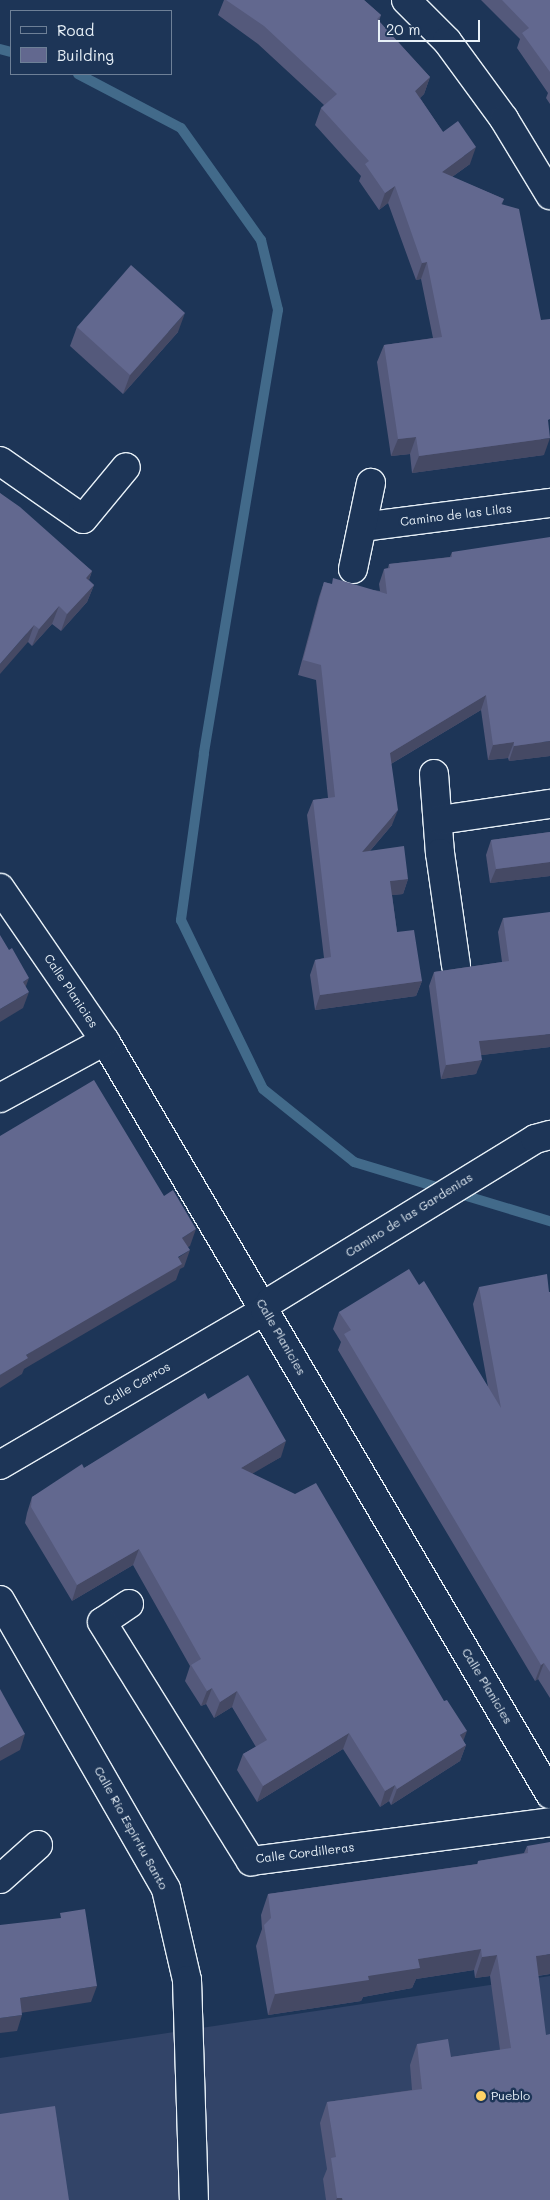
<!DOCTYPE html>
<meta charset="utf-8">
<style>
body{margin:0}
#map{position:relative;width:550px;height:2200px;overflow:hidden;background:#1d3557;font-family:Mali,sans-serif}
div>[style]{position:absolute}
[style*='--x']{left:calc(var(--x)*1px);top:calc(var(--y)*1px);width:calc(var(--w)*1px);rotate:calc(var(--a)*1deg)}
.built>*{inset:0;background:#324468}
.stream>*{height:10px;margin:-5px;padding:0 5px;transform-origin:5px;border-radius:5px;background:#426a8a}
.roads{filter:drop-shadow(1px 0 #e8f1f8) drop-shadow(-1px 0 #e8f1f8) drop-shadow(0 1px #e8f1f8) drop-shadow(0 -1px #e8f1f8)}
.street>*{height:28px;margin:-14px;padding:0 14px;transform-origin:14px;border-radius:14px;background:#1d3557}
.wall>*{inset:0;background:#54597b}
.shaded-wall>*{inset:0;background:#454964}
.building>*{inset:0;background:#62688f}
.dots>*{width:14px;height:14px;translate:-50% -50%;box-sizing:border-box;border:2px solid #1d3557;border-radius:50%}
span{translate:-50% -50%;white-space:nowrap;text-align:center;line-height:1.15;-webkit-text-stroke:5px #1d3557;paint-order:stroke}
.street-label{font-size:12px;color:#e8f1f8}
.poi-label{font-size:12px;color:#e8f1f8}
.left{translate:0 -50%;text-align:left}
.legend{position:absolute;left:10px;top:10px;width:162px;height:65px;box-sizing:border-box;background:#1d3557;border:1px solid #6e8097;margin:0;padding:6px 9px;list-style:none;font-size:15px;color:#e8f1f8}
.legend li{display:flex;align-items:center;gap:10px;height:25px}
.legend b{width:25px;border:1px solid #6e8097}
.scale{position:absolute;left:378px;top:20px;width:102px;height:22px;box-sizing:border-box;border:2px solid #e8f1f8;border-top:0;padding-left:6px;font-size:15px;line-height:18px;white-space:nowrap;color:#e8f1f8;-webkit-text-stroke:4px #1d3557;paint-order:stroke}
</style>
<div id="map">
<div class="built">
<i style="clip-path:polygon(550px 1976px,550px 2200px,0 2200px,0 2058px)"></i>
</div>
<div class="stream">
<i style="--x:0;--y:49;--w:11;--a:15"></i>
<i style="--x:78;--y:74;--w:116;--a:27.7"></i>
<i style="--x:181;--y:128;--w:138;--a:54.5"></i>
<i style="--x:261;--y:240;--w:72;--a:76.3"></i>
<i style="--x:278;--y:310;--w:450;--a:99.5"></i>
<i style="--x:204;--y:754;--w:168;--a:97.9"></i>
<i style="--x:181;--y:920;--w:188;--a:64.1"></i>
<i style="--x:263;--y:1089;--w:117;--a:38.7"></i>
<i style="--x:354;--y:1162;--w:205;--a:16.8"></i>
</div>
<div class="roads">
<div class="street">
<i style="--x:406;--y:0;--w:58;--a:45"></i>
<i style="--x:447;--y:41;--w:97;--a:53.8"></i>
<i style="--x:504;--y:119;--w:89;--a:58.8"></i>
<i style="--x:0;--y:461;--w:101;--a:34.9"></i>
<i style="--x:83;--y:519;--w:67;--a:-50.4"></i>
<i style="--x:362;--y:527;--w:190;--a:-7.3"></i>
<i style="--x:353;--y:569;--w:88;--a:-78.2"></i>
<i style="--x:434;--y:774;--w:79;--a:85.7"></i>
<i style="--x:440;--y:853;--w:114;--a:81.9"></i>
<i style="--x:440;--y:820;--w:111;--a:-8.3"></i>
<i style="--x:0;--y:888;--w:186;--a:55.5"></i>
<i style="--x:105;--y:1041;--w:875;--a:59.42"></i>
<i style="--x:0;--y:1098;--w:119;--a:-28.5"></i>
<i style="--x:0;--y:1465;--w:307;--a:-30.3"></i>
<i style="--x:265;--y:1310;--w:11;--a:-56"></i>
<i style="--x:271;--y:1301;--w:310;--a:-31.5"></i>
<i style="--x:535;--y:1139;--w:16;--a:-15"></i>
<i style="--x:0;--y:1600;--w:333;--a:60.1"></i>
<i style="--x:166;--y:1889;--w:93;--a:77"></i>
<i style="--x:187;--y:1980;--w:220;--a:88.2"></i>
<i style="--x:129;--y:1604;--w:32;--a:146"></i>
<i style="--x:102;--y:1622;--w:282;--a:58.1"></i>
<i style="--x:251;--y:1861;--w:302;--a:-7.4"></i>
<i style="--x:0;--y:1879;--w:51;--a:-41.8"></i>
</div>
</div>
<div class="wall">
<i style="clip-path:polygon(224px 0,364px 0,381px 15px,379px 21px,430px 77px,424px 94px,420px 98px,443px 132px,470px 164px,452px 177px,504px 199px,502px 204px,544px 455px,412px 473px,410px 454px,391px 456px,377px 362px,384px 345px,433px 338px,421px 279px,416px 280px,388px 203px,379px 210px,359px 181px,361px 176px,315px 125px,321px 108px,324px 105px,258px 44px,218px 15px)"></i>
<i style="clip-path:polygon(481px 0,550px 0,550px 104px,546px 98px,548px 93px,517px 48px,520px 39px)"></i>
<i style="clip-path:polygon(77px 327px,178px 332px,123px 394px,70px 346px)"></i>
<i style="clip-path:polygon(0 493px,92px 571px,89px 580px,94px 585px,87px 602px,61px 631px,52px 624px,32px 646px,28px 642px)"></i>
<i style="clip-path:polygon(452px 552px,550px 756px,509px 761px,508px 758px,488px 760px,481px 710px,391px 764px,392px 825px,370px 851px,408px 879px,403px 894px,392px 895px,397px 932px,422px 981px,416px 996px,315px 1010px,310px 975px,315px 960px,324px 958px,307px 815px,313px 800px,328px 798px,316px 680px,298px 675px,319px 597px,324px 582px,331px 584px,380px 591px,379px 584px,384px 569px,388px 568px,389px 564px,450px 557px)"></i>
<i style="clip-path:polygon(550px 832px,550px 876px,490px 883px,486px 855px,491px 840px)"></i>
<i style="clip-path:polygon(503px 918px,550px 1047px,481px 1055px,476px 1074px,441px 1079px,429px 986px,434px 972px,502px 962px,498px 932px)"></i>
<i style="clip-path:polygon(419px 1285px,488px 1387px,473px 1304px,479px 1287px,550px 1292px,550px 1698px,538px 1679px,535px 1681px,338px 1350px,341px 1342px,333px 1329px,339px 1312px)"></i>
<i style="clip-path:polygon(208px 1399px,281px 1457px,252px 1473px,466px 1745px,460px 1761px,391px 1805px,389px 1801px,380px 1807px,343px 1749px,257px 1802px,237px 1770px,243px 1754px,256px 1747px,232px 1707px,214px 1718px,206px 1704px,201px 1706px,185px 1681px,190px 1666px,133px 1565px,72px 1601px,25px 1523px,27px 1513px,32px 1497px)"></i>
<i style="clip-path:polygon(527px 1846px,550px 1974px,538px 1976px,550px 2200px,326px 2200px,323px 2179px,327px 2169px,320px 2123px,327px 2102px,412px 2090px,410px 2065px,417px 2044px,451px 2057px,500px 2050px,490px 1976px,475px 1978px,474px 1970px,416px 1979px,412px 1988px,363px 1997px,361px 2001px,268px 2015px,256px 1946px,262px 1929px,261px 1915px,268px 1894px,477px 1864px,478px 1861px,524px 1853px)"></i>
</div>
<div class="shaded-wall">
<i style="clip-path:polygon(430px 77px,424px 94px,409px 108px,415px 91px)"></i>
<i style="clip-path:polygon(476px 147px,470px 164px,435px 189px,442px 172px)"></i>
<i style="clip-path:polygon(395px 186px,388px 203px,379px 210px,385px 193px)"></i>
<i style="clip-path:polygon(427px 262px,421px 279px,416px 280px,422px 263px)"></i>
<i style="clip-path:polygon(185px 313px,178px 332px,123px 394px,130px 375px)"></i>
<i style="clip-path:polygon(416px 437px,410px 454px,391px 456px,398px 439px)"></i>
<i style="clip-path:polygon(550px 438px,544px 455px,412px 473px,419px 456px)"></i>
<i style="clip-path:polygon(92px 571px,86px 588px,86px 578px)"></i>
<i style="clip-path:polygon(94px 585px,87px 602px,61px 631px,67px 614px)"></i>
<i style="clip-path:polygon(59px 606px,52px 624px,32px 646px,39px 629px)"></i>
<i style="clip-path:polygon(34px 625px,28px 642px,0 674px,0 664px)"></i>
<i style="clip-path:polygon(486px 695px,481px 710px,384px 768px,390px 753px)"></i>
<i style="clip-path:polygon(550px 741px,550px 756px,509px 761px,514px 746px)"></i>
<i style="clip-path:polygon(514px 742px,508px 758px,488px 760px,493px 745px)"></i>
<i style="clip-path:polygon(398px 810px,392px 825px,356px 867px,362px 852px)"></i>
<i style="clip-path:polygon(550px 862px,550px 876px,490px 883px,496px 869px)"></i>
<i style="clip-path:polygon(408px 879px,403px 894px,384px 896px,390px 881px)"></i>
<i style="clip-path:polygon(29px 978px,23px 994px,23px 982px)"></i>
<i style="clip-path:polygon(422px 981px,416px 996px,315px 1010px,320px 995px)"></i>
<i style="clip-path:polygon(29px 992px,23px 1008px,0 1022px,0 1009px)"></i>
<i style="clip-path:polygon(550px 1034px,550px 1047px,474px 1056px,479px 1041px)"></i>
<i style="clip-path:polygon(482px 1060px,476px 1074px,441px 1079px,446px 1065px)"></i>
<i style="clip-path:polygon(196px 1229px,190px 1246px,176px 1254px,182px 1238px)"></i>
<i style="clip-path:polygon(190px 1250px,184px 1267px,180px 1269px,176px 1280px,24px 1369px,22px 1374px,0 1388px,0 1375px,26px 1355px)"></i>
<i style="clip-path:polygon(286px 1441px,281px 1457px,235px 1484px,241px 1468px)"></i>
<i style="clip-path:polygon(139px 1549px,133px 1565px,72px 1601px,77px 1585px)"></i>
<i style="clip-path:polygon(544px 1663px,538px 1679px,535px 1681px,541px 1665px)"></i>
<i style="clip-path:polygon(212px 1688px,206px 1704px,201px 1706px,207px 1691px)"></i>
<i style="clip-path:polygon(237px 1691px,232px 1707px,214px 1718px,220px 1702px)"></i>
<i style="clip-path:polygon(467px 1731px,461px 1747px,460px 1735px)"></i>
<i style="clip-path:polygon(349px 1733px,343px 1749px,257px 1802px,263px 1786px)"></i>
<i style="clip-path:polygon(25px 1734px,20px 1750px,0 1761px,0 1748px)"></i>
<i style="clip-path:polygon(466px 1745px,460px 1761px,391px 1805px,397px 1789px)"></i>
<i style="clip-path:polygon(395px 1785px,389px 1801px,380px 1807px,385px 1791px)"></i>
<i style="clip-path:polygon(481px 1949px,474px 1970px,416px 1979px,412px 1988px,363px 1997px,361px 2001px,268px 2015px,275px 1994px,368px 1976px,418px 1959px)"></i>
<i style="clip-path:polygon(550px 1954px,550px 1974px,528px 1977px,536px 1956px)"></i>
<i style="clip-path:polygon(497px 1955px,490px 1976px,475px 1978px,482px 1957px)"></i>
<i style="clip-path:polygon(97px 1986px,91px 2002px,14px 2014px,20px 1998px)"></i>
<i style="clip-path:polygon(22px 2015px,17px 2031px,0 2033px,0 2018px)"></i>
<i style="clip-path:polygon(337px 2198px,342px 2198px,342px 2200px,336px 2200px)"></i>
</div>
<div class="building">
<i style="clip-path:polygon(226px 0,364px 0,381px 15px,377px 19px,430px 77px,415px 91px,443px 132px,458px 121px,476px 147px,442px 172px,504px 199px,501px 204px,519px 209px,541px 320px,550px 319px,550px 419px,548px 420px,550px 438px,419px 456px,416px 437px,398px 439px,384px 345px,442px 337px,427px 262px,422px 263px,395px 186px,385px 193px,365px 164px,369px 161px,321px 108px,337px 94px,264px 26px)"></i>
<i style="clip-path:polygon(502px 0,550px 0,550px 72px,522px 33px,529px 28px)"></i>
<i style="clip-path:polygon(131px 265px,185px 313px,130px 375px,77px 327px)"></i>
<i style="clip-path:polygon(0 493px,20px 507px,92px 571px,86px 578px,94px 585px,67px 614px,59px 606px,39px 629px,34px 625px,0 664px)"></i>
<i style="clip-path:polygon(550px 537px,550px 741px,514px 746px,514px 742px,493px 745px,486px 695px,390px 753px,398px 810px,362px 852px,404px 846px,408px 879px,390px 881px,397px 932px,414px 930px,422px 981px,320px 995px,315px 960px,331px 957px,313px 800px,335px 797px,321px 665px,303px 660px,324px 582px,332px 584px,333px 578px,387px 594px,384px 569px,390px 568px,389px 564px,452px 557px,452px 552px)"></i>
<i style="clip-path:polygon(550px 832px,550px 862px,496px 869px,491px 840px)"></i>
<i style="clip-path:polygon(550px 912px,550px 1034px,479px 1041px,482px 1060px,446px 1065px,434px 972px,509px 961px,503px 918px)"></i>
<i style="clip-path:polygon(0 935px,9px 950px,12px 948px,29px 978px,23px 982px,29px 992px,0 1009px)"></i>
<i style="clip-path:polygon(94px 1080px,164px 1196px,173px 1190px,196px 1229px,182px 1238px,190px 1250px,178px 1257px,182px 1264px,26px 1355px,28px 1358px,0 1375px,0 1136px)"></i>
<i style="clip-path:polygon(409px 1269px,419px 1285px,424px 1281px,501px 1408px,479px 1287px,547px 1274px,549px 1292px,550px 1292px,550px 1672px,544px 1663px,541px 1665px,344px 1334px,351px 1330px,339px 1312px)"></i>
<i style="clip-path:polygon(248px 1375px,286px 1441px,241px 1468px,295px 1494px,316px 1483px,444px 1701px,447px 1700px,467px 1731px,460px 1735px,466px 1745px,397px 1789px,395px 1785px,385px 1791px,349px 1733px,263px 1786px,243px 1754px,267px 1740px,237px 1691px,220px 1702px,212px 1688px,207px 1691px,191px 1665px,201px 1659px,139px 1549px,77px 1585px,31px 1507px,32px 1497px,82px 1464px,84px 1468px,205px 1393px,208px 1399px)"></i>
<i style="clip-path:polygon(0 1689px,25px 1734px,0 1748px)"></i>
<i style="clip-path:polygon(550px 1842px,550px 1954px,536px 1956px,546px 2035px,550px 2034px,550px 2200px,343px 2200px,342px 2198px,337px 2198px,331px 2158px,336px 2157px,327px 2102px,422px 2089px,417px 2044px,448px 2039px,451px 2057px,511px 2048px,497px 1955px,482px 1957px,481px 1949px,418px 1959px,420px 1968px,368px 1976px,369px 1980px,275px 1994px,264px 1925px,271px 1918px,268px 1894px,478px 1864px,478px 1861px,528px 1853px,527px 1846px)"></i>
<i style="clip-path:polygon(85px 1909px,97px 1986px,20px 1998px,22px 2015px,0 2018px,0 1925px,61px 1918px,60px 1913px)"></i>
<i style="clip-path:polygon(55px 2106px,69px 2200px,0 2200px,0 2114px)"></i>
</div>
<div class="dots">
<i style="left:481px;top:2096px;background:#ffd166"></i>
</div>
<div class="street-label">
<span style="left:456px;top:515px;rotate:-7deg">Camino de las Lilas</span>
<span style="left:71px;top:991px;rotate:56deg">Calle Planicies</span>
<span style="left:409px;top:1215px;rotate:-32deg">Camino de las Gardenias</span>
<span style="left:281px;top:1337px;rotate:60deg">Calle Planicies</span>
<span style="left:137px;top:1384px;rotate:-30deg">Calle Cerros</span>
<span style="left:487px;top:1686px;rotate:59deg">Calle Planicies</span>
<span style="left:131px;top:1828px;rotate:61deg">Calle Río Espíritu Santo</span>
<span style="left:305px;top:1853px;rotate:-7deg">Calle Cordilleras</span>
</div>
<div class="poi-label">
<span class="left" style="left:491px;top:2096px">Pueblo</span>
</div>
<ul class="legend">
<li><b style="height:6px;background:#1d3557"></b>Road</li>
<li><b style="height:14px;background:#62688f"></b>Building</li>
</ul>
<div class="scale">20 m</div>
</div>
